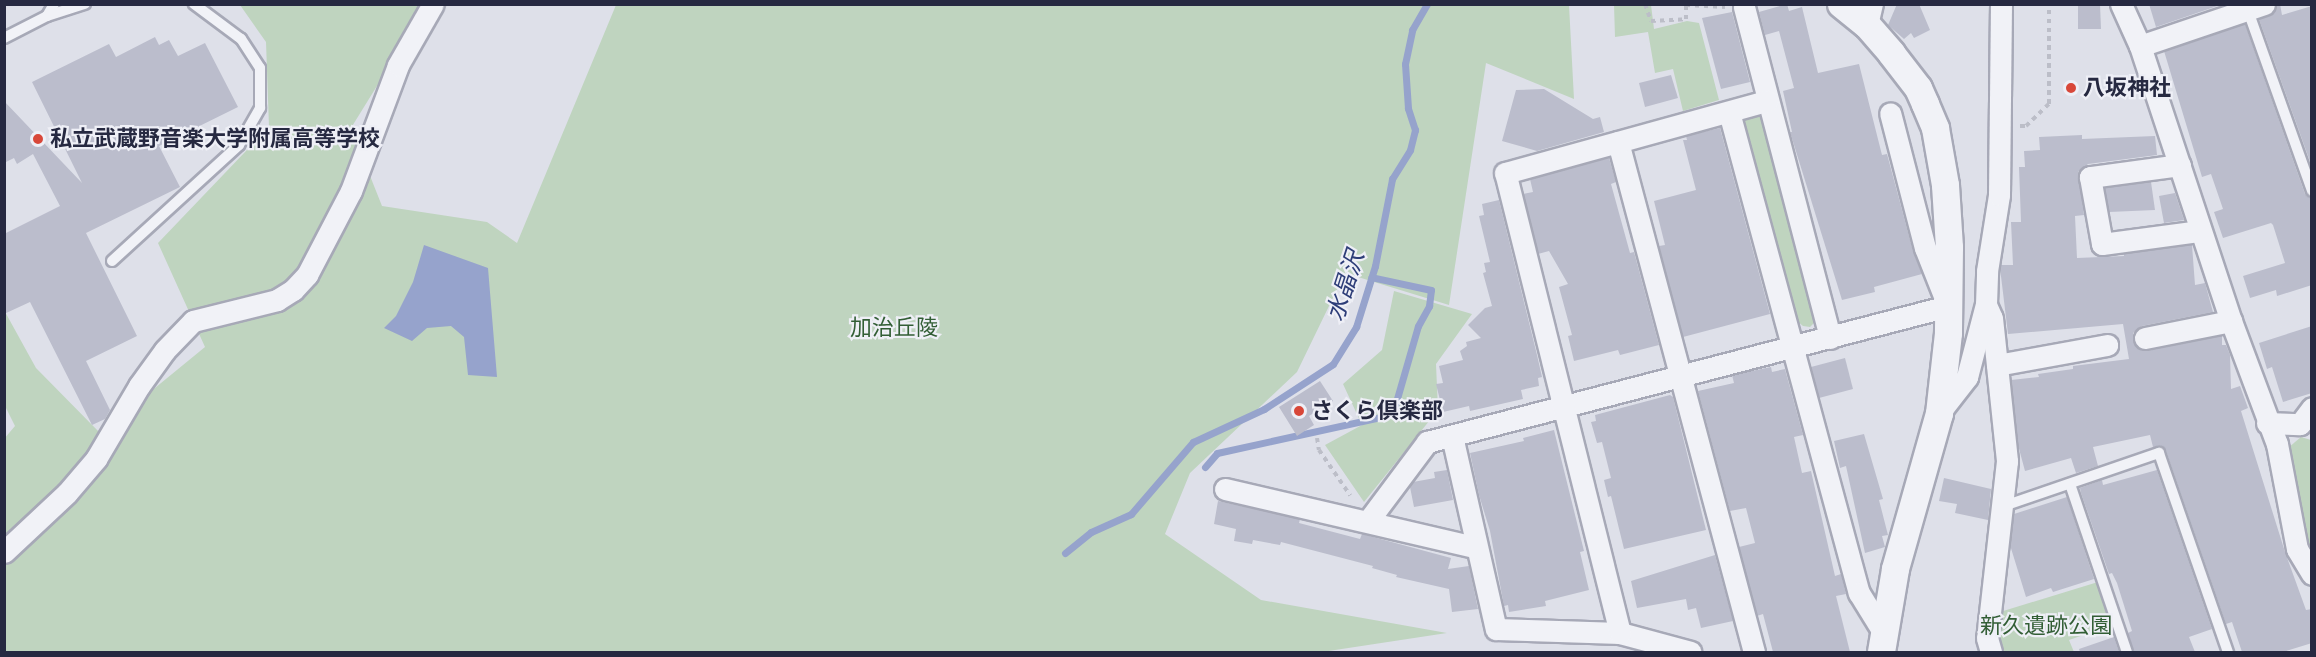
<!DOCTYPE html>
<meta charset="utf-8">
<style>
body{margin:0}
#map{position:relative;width:2316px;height:657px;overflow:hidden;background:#dee0e9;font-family:Jost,"Noto Sans JP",sans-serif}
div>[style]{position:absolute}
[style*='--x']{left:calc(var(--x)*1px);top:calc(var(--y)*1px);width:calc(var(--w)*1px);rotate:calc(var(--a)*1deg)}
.green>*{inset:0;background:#bfd4bf}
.water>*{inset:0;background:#96a3cc}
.stream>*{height:7px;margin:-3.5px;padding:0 3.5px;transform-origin:3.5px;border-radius:3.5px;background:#96a3cc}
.building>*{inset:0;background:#bbbdcc}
.path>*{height:4px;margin-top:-2px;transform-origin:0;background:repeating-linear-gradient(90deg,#bcbec8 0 4.5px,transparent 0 9px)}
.roads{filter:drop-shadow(2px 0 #a7a9b7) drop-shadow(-2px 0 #a7a9b7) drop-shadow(0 2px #a7a9b7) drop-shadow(0 -2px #a7a9b7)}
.service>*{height:10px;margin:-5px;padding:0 5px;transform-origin:5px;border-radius:5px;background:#f1f2f7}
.minor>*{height:21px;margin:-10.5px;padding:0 10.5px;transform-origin:10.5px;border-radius:10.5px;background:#f1f2f7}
.tertiary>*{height:27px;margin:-13.5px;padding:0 13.5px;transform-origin:13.5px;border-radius:13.5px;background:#f1f2f7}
.dots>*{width:16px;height:16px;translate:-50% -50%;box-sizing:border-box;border:3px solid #eeeff6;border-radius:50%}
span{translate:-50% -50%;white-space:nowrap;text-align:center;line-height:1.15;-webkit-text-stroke:4.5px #eeeff6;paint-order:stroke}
.poi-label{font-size:22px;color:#262941;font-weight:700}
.left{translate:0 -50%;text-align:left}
.park-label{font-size:22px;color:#325e35}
.water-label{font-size:24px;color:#2d3d78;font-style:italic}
.frame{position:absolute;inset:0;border:6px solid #262941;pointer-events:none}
</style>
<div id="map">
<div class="green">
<i style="clip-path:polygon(240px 5px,427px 5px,351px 128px,382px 206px,487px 222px,517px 243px,616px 5px,1569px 5px,1574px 99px,1486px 63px,1449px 305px,1345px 273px,1297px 372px,1190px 473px,1165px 534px,1261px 600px,1447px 633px,1322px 652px,5px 652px,4px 439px,15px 426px,5px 406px,4px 310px,36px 368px,100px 433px,205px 347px,158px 243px,269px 127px,266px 42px)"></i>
<i style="clip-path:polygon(1614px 5px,1651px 5px,1654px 29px,1687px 21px,1699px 23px,1719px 100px,1683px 111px,1673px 69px,1655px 73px,1648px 32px,1615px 37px)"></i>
<i style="clip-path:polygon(1757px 112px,1763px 117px,1816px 321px,1810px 327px,1803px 326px,1797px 321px,1743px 122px,1744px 117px)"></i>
<i style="clip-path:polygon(1394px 291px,1472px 314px,1436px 364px,1438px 410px,1364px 502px,1325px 445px,1362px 425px,1343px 384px,1382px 350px)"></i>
<i style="clip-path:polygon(2301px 437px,2311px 440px,2311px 552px,2306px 541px,2288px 448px)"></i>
<i style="clip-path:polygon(2098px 582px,2113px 625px,2069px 640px,2074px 652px,2000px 652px,1997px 637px,2000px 612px)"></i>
</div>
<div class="water">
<i style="clip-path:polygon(424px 245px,488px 268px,497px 377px,468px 375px,464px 337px,451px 326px,427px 328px,412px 341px,384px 328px,396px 316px,413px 282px)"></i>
</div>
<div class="stream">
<i style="--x:1205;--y:467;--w:18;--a:-49"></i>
<i style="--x:1217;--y:453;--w:172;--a:-12.4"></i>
<i style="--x:1385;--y:416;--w:11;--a:-38"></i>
<i style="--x:1394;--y:409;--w:86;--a:-73.9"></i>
<i style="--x:1418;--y:326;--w:23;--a:-61"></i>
<i style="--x:1429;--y:306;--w:16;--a:-83"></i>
<i style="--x:1431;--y:290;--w:61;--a:-167.8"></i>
<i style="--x:1065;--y:553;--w:33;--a:-39"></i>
<i style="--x:1091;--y:532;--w:44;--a:-24.2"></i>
<i style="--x:1131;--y:514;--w:95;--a:-49.3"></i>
<i style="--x:1193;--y:442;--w:78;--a:-24.9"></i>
<i style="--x:1264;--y:409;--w:82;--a:-33.1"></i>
<i style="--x:1333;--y:364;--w:44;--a:-58.1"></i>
<i style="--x:1356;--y:327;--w:64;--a:-72.7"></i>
<i style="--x:1375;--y:266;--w:89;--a:-78.9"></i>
<i style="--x:1392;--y:179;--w:34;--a:-58"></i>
<i style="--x:1410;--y:150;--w:21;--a:-76"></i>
<i style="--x:1415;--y:130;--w:23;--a:-108"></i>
<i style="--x:1408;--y:108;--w:44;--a:-93.9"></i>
<i style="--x:1405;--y:64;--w:35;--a:-78"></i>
<i style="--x:1412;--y:30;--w:30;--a:-60"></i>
</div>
<div class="building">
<i style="clip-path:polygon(1787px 4px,1789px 11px,1802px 7px,1818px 73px,1859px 64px,1882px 155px,1887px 154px,1913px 251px,1922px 274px,1874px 287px,1875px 292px,1842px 300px,1790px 132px,1792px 132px,1783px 91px,1794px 88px,1779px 31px,1765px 35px,1759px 12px)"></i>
<i style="clip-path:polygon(1897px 4px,1919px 4px,1930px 30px,1914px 38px,1911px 33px,1904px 39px,1888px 25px)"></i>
<i style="clip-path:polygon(2078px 4px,2100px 4px,2101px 29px,2078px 29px)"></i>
<i style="clip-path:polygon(2149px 4px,2223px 4px,2156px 27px)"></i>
<i style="clip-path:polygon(2276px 4px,2280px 4px,2282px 15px,2312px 6px,2312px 167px,2259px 19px,2273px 13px)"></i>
<i style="clip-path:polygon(1732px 12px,1750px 82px,1721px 89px,1702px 18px)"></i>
<i style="clip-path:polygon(2245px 24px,2305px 194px,2312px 198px,2312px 285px,2277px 296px,2276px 290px,2250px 298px,2243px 276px,2285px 263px,2273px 225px,2271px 223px,2223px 238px,2214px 212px,2223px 209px,2211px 174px,2202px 177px,2164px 51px)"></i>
<i style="clip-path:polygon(155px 37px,159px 45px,169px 40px,178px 56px,205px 43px,238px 107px,159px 146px,180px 187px,86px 233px,137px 336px,86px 361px,110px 410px,105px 419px,92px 425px,30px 302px,4px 314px,4px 234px,60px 206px,33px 154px,17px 164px,14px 158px,4px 163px,4px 101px,82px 183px,32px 82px,109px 44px,116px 57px)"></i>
<i style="clip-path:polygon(1671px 75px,1678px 98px,1645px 107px,1639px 83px)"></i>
<i style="clip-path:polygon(1544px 89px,1593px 119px,1600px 117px,1604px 132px,1537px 151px,1502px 141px,1516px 90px)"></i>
<i style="clip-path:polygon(1720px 128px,1770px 314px,1683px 337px,1659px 246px,1665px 245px,1654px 201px,1696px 190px,1683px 140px,1687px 140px,1686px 136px)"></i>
<i style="clip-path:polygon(2082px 135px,2082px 139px,2155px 136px,2157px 155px,2088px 164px,2078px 172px,2084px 215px,2075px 216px,2077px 258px,2124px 256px,2124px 254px,2192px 245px,2195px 285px,2205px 283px,2213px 312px,2142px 326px,2133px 333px,2133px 341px,2140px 350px,2147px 351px,2222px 336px,2222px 345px,2226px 345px,2230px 355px,2231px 389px,2240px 386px,2248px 408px,2241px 411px,2285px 552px,2306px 610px,2312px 609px,2312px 643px,2283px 652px,2242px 652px,2232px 622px,2226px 624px,2166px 451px,2161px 446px,2153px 447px,2150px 435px,2093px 447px,2098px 466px,2076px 473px,2071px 458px,2025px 471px,2018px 445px,2011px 380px,2039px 377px,2038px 374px,2073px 369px,2073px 366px,2129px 359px,2123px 324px,2008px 334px,2000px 268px,2001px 265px,2013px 265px,2011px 222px,2021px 222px,2019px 167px,2025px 167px,2024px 151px,2040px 150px,2039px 137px)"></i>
<i style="clip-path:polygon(1609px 158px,1616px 182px,1611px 184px,1630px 253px,1634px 252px,1659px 345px,1620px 355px,1618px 350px,1574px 361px,1568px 336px,1572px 335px,1559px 287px,1568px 284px,1549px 251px,1538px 254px,1523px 194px,1533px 192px,1530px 179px)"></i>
<i style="clip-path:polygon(2151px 182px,2155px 210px,2109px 212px,2105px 188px)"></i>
<i style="clip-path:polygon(2175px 193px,2184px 220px,2164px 223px,2159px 196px)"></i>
<i style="clip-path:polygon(1499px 200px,1537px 355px,1542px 377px,1538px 378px,1539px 386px,1521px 390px,1523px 399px,1470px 411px,1469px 406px,1443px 412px,1436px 384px,1443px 383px,1439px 366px,1463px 360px,1460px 351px,1467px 346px,1466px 342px,1481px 338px,1468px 325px,1485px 308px,1492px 306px,1483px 273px,1486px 272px,1484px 263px,1490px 262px,1479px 216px,1484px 215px,1482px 204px)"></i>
<i style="clip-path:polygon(2312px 326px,2312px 393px,2283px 402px,2272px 367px,2267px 369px,2259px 343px)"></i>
<i style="clip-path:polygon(1845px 358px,1853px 389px,1819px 398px,1811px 367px)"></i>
<i style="clip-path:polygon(1771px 367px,1772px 372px,1785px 369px,1786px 373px,1803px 435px,1794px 437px,1802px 473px,1811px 471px,1835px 576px,1841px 574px,1846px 594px,1836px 596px,1850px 652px,1773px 652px,1763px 614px,1757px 616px,1739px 547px,1755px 543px,1746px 508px,1730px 511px,1698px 391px,1734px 383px,1732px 375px)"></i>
<i style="clip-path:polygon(1320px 381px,1333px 401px,1309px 416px,1314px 425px,1297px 436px,1279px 407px)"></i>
<i style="clip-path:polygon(1670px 395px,1673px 397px,1706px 530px,1624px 549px,1611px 496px,1608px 497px,1604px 480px,1611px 478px,1602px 442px,1597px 443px,1591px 422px,1596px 421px,1595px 415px)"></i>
<i style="clip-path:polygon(1554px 430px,1584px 551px,1580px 552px,1589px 590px,1545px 601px,1546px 606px,1509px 612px,1508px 605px,1504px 606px,1490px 531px,1479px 495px,1470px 453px,1524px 441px,1523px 438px)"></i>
<i style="clip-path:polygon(1864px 434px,1883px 499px,1879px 500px,1888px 535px,1882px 536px,1885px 547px,1865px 553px,1846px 466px,1840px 468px,1834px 441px)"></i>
<i style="clip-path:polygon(1447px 470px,1453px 500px,1414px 507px,1410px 487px,1413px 482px,1435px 478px,1434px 472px)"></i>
<i style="clip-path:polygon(2157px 470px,2212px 629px,2189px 637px,2195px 652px,2134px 652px,2128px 633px,2132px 631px,2117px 583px,2112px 573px,2109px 574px,2081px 493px,2080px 488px,2102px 480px,2103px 485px)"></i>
<i style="clip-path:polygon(1944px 478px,1991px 489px,1988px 520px,1955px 513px,1957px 504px,1939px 501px)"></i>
<i style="clip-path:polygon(2067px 497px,2094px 579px,2053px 592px,2051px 588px,2026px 597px,2010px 545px,2014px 514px)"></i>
<i style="clip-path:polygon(1218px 501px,1300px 519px,1299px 523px,1360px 539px,1362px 534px,1451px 558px,1448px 569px,1469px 566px,1478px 609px,1452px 612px,1449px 589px,1396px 577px,1397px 575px,1372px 568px,1373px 566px,1281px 542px,1280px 545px,1253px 540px,1252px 544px,1234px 541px,1236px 529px,1214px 524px)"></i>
<i style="clip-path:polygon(1715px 555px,1733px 621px,1701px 628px,1696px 608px,1688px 610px,1686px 599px,1637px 608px,1631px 581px)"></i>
<i style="clip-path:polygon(2114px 637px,2119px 652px,2080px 652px,2079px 649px)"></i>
</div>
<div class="path">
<i style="--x:1645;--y:4;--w:18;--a:71"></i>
<i style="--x:1651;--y:21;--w:35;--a:-3"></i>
<i style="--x:1686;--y:19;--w:14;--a:-90"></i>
<i style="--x:1686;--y:5;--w:39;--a:3"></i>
<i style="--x:2020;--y:126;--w:6;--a:0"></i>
<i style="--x:2026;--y:126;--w:32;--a:-44"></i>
<i style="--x:2049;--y:104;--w:100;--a:-90"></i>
<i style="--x:1317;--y:438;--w:12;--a:81"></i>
<i style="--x:1319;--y:450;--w:55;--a:55.4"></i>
</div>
<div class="roads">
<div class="service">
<i style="--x:2247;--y:8;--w:194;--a:70.4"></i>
<i style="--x:47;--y:16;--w:40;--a:-18"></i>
<i style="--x:4;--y:38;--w:48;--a:-27.1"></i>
<i style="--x:47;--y:16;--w:14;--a:-60"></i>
<i style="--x:112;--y:261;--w:172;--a:-42.4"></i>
<i style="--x:239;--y:145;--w:43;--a:-60.4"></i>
<i style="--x:260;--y:108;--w:40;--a:-90"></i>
<i style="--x:260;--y:68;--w:35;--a:-123"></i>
<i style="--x:241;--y:39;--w:59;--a:-143.3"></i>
<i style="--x:2070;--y:484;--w:177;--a:71.3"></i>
<i style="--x:2001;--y:507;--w:167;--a:-18.9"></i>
<i style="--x:2159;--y:453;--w:211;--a:70.9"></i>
</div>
<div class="minor">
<i style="--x:2121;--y:4;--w:46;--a:65.7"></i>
<i style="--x:2140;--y:46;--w:290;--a:71.7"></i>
<i style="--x:2231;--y:321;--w:131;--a:69.5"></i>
<i style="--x:2277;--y:444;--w:107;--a:79.2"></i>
<i style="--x:2297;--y:549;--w:29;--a:59"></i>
<i style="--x:1744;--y:7;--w:342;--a:75.4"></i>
<i style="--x:1867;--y:25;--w:22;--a:-77"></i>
<i style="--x:2140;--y:46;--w:131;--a:-18.7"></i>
<i style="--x:1729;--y:112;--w:498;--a:74.9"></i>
<i style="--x:1859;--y:593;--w:46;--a:58.4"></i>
<i style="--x:1618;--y:142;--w:528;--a:75.07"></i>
<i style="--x:2180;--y:165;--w:91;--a:172.4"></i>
<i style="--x:2090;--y:177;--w:68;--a:79.8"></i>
<i style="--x:2102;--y:244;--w:99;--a:-7.6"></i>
<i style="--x:1987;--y:307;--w:12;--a:66"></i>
<i style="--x:1992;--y:318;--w:144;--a:84"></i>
<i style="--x:2007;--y:461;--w:178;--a:96.4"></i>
<i style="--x:1987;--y:638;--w:15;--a:74"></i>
<i style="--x:2145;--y:338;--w:88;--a:-11.2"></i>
<i style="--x:1997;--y:365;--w:112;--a:-10.3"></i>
<i style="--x:1939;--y:413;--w:46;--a:-52.1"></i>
<i style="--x:1967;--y:377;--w:75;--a:-75.4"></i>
<i style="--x:1986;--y:304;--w:33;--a:-88"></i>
<i style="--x:1987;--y:271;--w:77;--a:-81"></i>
<i style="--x:1999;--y:195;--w:191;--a:-89.4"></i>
<i style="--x:2267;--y:423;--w:33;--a:2"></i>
<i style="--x:2300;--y:424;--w:20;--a:-53"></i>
<i style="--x:1452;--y:436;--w:198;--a:77.2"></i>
<i style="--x:1496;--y:629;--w:124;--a:1.8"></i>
<i style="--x:1620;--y:633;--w:73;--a:15"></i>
<i style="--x:1225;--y:489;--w:257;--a:13.1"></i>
<i style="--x:1368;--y:521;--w:99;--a:-53.2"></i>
<i style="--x:1427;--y:442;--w:538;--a:-14.63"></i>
<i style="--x:1948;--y:306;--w:62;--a:-111.6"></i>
<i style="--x:1925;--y:248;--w:139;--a:-104.5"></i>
<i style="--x:4;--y:552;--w:86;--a:-43.1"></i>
<i style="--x:67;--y:493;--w:45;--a:-49.5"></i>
<i style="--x:96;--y:459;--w:85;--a:-59.5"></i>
<i style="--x:139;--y:386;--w:44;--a:-54.2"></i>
<i style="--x:165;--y:350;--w:40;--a:-46"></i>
<i style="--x:193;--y:321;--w:87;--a:-14"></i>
<i style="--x:277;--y:300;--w:19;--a:-32"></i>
<i style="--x:293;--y:290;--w:21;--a:-47"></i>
<i style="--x:307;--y:275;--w:95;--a:-62.4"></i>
<i style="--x:351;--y:191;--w:134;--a:-69.5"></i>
<i style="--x:398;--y:65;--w:70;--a:-60.2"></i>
<i style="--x:1620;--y:633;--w:474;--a:-104"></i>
<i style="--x:1505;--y:173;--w:272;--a:-15.4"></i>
</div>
<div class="tertiary">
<i style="--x:1841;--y:4;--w:33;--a:39"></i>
<i style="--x:1867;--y:25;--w:37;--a:49"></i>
<i style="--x:1891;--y:53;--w:44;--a:52.4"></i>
<i style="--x:1918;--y:88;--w:17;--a:66"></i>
<i style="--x:1925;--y:104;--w:26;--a:67"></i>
<i style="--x:1935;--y:128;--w:58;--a:80"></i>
<i style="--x:1945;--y:185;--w:62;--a:86.3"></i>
<i style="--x:1949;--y:247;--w:86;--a:90.7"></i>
<i style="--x:1948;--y:333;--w:81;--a:96.4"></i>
<i style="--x:1939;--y:413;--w:162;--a:105.8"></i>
<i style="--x:1895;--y:569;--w:84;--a:99.6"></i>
</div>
</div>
<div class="dots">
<i style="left:2071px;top:88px;background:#d84739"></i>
<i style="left:38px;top:139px;background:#d84739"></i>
<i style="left:1299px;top:411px;background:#d84739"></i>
</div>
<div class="poi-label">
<span class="left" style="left:2083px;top:88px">八坂神社</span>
<span class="left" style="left:50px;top:139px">私立武蔵野音楽大学附属高等学校</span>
<span class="left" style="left:1311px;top:411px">さくら倶楽部</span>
</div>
<div class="park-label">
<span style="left:894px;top:328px">加治丘陵</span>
<span style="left:2046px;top:626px">新久遺跡公園</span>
</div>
<div class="water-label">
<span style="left:1345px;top:286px;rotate:-72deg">水晶沢</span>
</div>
<div class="frame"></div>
</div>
